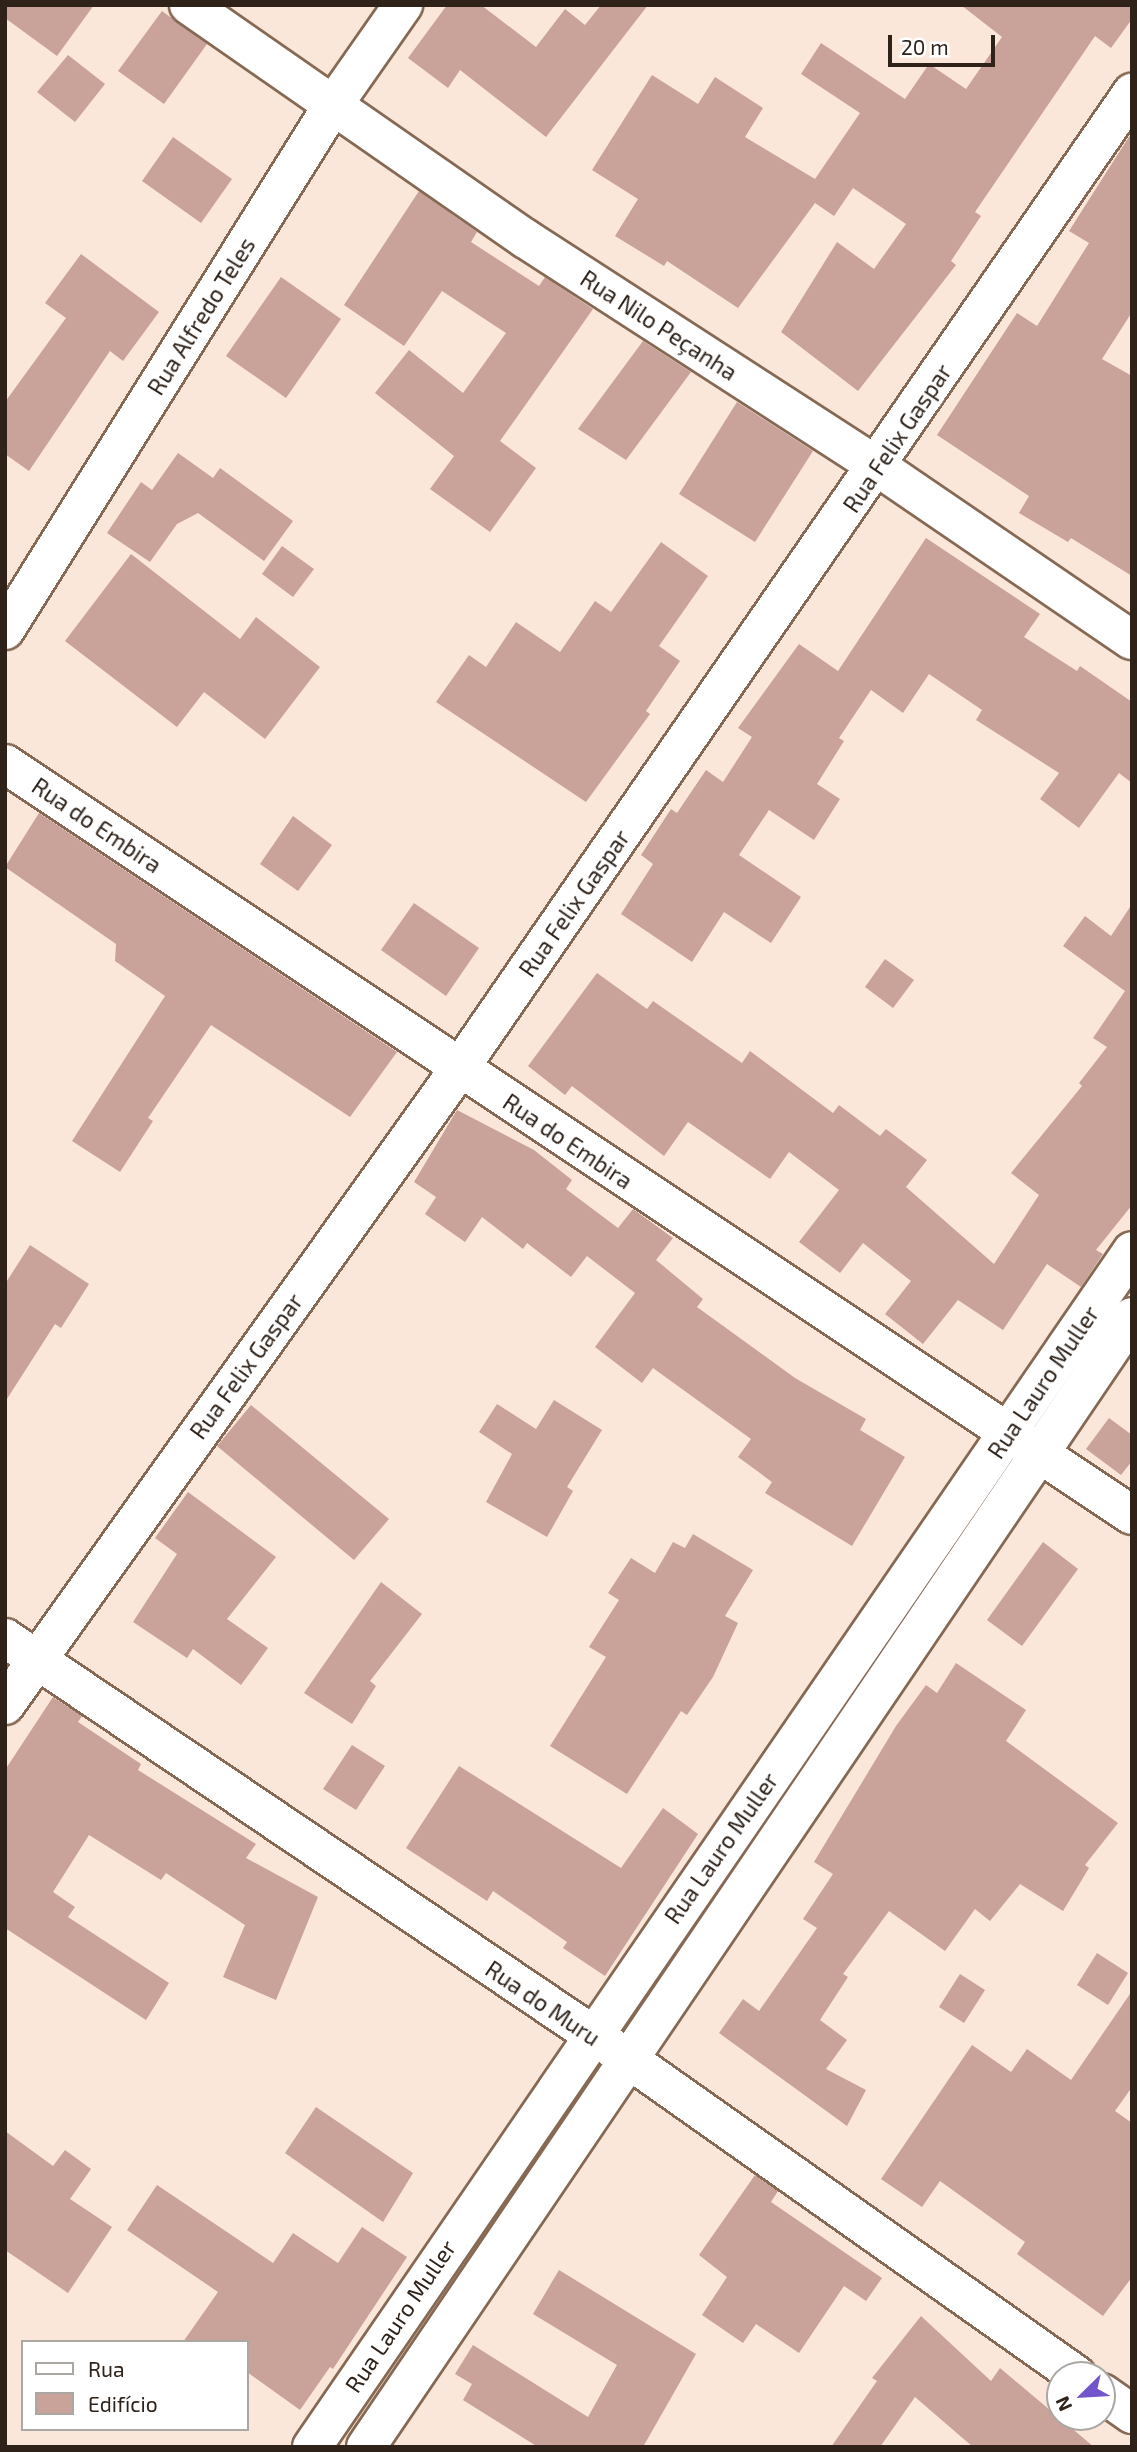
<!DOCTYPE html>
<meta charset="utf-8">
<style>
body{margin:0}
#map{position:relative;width:1137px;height:2452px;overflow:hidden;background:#fbe7d9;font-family:"Exo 2",sans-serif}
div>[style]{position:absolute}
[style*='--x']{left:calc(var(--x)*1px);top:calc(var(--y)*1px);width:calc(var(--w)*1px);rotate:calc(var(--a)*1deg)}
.building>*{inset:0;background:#c9a299}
.roads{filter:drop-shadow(2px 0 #866954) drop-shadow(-2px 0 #866954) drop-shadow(0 2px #866954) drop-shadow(0 -2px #866954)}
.minor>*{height:38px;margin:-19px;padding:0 19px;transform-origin:19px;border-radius:19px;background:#fff}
span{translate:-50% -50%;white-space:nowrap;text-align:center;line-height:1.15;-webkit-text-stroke:7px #fff;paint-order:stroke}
.street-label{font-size:23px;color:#2e2219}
.frame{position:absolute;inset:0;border:7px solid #2e2219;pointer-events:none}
.legend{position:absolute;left:21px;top:2340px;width:228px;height:91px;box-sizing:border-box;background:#fff;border:2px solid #aba7a3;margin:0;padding:9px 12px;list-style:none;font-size:21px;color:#2e2219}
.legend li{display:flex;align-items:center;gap:14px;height:35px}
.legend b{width:35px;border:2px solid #aba7a3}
.north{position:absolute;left:1046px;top:2361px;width:70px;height:70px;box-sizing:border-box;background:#fff;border:2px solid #aba7a3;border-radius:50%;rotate:246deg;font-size:19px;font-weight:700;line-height:28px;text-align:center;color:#2e2219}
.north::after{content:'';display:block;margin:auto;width:24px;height:32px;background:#7254cd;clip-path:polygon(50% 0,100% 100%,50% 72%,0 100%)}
.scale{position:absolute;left:888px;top:35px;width:107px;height:32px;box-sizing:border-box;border:4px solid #2e2219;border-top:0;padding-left:9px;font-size:21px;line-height:24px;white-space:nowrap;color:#2e2219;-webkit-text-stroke:5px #fff;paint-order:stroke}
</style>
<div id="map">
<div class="building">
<i style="clip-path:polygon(5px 5px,94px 5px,57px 56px,5px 18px)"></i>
<i style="clip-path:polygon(447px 5px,481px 5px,536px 47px,565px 9px,585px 25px,601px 5px,648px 5px,546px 137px,460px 70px,448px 88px,408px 58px)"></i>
<i style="clip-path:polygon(961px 5px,1132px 5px,1132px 19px,1111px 48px,1095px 36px,975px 212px,981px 216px,951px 261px,956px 265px,858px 391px,781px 332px,837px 242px,874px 269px,906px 224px,853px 188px,834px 216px,815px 203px,738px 308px,667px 261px,664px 266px,615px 236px,638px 199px,592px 170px,652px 75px,698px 104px,715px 77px,763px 108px,745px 137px,815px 179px,860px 113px,801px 74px,821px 43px,905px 99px,929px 64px,966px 89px,1002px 37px)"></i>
<i style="clip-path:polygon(162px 11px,207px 44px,164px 104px,118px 71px)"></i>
<i style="clip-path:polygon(68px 55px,105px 84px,75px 122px,37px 92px)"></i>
<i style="clip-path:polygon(1132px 132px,1132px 312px,1102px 359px,1132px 376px,1132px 576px,1071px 538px,1068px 542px,1019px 513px,1029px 496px,937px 435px,1017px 313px,1037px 326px,1089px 243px,1069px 231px)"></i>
<i style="clip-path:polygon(173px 137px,232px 179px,201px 223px,142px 181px)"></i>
<i style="clip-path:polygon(419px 191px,477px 232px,471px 242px,539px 286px,545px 277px,593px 309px,500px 441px,536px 468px,490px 532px,430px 489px,454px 456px,375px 393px,409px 350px,463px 393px,506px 333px,442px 291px,404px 346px,344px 305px)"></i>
<i style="clip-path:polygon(81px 254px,159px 312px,123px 361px,110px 351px,29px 471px,5px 454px,5px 402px,66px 318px,45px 303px)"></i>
<i style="clip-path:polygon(281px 277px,341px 319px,286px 398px,226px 356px)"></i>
<i style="clip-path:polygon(643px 341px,691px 372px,626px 460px,578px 429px)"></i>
<i style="clip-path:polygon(737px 402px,813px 451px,755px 542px,679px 494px)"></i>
<i style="clip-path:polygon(178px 453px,213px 478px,220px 468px,293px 521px,264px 561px,198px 513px,177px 524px,150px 562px,107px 533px,141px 482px,152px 490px)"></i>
<i style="clip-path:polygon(926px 538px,1040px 614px,1024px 637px,1077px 671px,1080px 666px,1132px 702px,1132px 783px,1119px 773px,1079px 828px,1040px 799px,1059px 773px,976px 720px,982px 710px,929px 674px,903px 713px,871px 690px,839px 738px,844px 741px,817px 784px,840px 799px,814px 840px,769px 810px,739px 855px,801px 897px,771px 943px,724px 912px,692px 962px,621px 914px,653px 864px,641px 855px,671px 809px,677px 813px,706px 770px,723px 782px,752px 737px,738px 728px,799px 644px,838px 671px)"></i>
<i style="clip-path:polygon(661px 542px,708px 576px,659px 646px,680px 661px,646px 711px,650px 714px,586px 802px,436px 702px,469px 655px,486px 667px,516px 622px,560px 652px,595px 601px,611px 612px)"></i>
<i style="clip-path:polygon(282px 546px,314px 569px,293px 597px,262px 574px)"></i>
<i style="clip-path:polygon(131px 554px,240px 639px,256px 617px,320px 667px,265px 739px,204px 692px,177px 727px,65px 641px)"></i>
<i style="clip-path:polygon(39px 813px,397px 1052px,350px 1117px,211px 1025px,148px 1118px,153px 1121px,120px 1172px,72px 1141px,165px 996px,115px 961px,116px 944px,5px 867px)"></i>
<i style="clip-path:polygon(293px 816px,332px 845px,298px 891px,260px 864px)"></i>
<i style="clip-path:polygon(414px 903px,479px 948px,446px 996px,381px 950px)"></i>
<i style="clip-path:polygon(1132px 904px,1132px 1205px,1096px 1250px,1103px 1254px,1081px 1287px,1047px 1264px,1003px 1330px,958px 1300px,923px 1344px,885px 1314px,911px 1281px,863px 1243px,840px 1273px,799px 1242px,839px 1190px,789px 1152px,770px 1179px,688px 1122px,664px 1156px,572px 1086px,565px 1095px,528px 1066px,597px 973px,647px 1009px,653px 1001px,742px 1063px,750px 1051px,833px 1113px,839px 1105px,880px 1136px,886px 1129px,927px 1160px,906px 1187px,994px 1264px,1039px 1195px,1011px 1173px,1082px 1086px,1079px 1083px,1107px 1047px,1093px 1038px,1125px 991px,1063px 946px,1085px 916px,1111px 936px)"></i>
<i style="clip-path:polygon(885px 959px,914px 980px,893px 1008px,865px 987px)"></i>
<i style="clip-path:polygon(457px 1110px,534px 1150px,572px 1180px,566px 1189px,618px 1228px,633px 1209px,673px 1238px,656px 1260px,703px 1299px,697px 1307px,795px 1378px,866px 1419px,860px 1430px,905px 1457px,852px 1546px,765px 1493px,772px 1482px,738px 1457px,751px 1439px,653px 1368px,642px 1383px,595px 1347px,635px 1293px,587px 1256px,571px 1277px,527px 1243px,523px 1249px,482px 1217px,465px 1242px,425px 1214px,436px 1197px,414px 1182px)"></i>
<i style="clip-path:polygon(30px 1245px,89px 1284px,61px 1328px,55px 1324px,5px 1402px,5px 1284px)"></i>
<i style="clip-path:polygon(554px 1400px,602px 1430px,567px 1487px,573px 1491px,547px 1537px,486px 1502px,512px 1454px,479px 1432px,497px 1404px,536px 1429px)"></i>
<i style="clip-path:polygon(251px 1405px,389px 1519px,354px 1560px,217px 1446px)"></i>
<i style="clip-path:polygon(1109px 1418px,1132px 1435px,1132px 1461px,1121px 1475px,1086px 1449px)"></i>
<i style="clip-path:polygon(188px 1492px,276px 1557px,227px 1619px,268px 1648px,241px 1685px,193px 1649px,187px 1658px,133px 1622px,177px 1554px,155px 1538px)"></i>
<i style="clip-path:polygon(693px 1534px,753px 1570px,725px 1616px,738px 1623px,713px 1677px,687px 1715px,681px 1711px,627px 1794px,550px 1746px,606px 1657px,589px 1647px,619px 1600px,608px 1593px,631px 1558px,655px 1573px,673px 1542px,685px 1548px)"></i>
<i style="clip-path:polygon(1043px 1542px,1078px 1569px,1022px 1646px,987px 1620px)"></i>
<i style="clip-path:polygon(381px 1582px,422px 1614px,370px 1681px,376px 1686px,352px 1724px,304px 1693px)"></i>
<i style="clip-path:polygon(956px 1663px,1026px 1710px,1006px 1741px,1118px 1823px,1085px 1865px,1089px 1868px,1063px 1911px,1020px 1884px,990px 1921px,975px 1909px,945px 1951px,889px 1911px,843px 1974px,848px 1977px,820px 2020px,847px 2040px,826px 2069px,866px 2090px,847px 2126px,719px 2033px,743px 1999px,759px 2011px,817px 1928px,803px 1919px,833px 1874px,814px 1862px,896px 1726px,926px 1685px,937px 1693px)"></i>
<i style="clip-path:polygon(53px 1697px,82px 1716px,78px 1722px,141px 1764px,138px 1770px,256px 1844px,246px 1858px,318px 1897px,276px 2000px,223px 1977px,245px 1925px,166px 1873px,161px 1880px,89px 1835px,53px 1892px,75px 1907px,68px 1917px,169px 1983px,146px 2020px,5px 1928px,5px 1770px)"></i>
<i style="clip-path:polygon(352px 1745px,385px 1766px,356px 1810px,323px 1789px)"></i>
<i style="clip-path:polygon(459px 1766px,621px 1868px,663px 1808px,698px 1834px,605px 1976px,563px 1948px,567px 1942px,493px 1891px,487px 1901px,406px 1848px)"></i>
<i style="clip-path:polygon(1097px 1953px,1128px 1973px,1108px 2005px,1077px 1985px)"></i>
<i style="clip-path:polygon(960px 1974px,985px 1990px,964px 2023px,939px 2007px)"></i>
<i style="clip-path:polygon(1132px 1991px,1132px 2087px,1115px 2111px,1132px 2123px,1132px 2277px,1103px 2316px,1017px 2254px,1025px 2242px,940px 2181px,922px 2207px,881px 2179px,972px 2045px,1011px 2072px,1027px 2049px,1071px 2080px)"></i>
<i style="clip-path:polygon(316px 2107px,413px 2173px,383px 2222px,285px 2153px)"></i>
<i style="clip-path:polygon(5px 2131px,53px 2166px,65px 2150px,91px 2169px,70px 2199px,112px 2227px,68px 2293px,5px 2250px)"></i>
<i style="clip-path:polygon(755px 2175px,778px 2191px,771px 2202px,882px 2278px,866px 2301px,844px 2286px,799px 2353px,756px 2324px,743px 2343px,702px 2315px,727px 2277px,699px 2255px)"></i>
<i style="clip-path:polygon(157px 2185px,273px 2263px,293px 2233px,338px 2263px,362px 2227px,407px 2257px,333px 2369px,330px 2367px,300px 2410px,247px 2372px,247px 2342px,183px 2342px,218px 2292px,127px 2230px)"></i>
<i style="clip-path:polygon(559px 2270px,696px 2354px,643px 2447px,538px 2447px,463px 2400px,472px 2384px,455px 2374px,473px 2345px,588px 2417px,617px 2365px,533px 2314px)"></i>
<i style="clip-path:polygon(921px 2316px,991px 2381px,1000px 2368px,1094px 2447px,973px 2447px,915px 2397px,880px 2447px,831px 2447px,877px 2381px,872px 2378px)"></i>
</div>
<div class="roads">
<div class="minor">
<i style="--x:189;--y:5;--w:410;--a:34.8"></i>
<i style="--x:526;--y:239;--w:419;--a:32.9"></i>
<i style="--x:878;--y:467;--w:307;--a:34.3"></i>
<i style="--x:5;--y:630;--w:615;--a:-58.01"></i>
<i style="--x:331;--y:108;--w:126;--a:-55"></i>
<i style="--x:5;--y:764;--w:1354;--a:33.68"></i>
<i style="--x:5;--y:1638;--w:751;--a:34.03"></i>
<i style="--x:627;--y:2058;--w:550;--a:35.22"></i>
<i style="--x:5;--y:1705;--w:781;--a:-54.48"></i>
<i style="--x:459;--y:1069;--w:1186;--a:-55.41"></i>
<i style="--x:1102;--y:2393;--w:37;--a:35"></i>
<i style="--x:312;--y:2447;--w:1450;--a:-55.56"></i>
<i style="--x:366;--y:2447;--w:1365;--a:-55.87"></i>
</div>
</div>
<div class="street-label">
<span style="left:201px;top:316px;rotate:-58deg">Rua Alfredo Teles</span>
<span style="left:659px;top:325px;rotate:33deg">Rua Nilo Peçanha</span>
<span style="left:897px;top:438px;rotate:-56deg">Rua Felix Gaspar</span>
<span style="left:97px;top:825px;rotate:34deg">Rua do Embira</span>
<span style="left:574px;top:903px;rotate:-55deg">Rua Felix Gaspar</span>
<span style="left:568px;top:1141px;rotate:34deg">Rua do Embira</span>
<span style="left:246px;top:1366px;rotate:-54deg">Rua Felix Gaspar</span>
<span style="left:1043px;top:1382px;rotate:-56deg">Rua Lauro Muller</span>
<span style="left:721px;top:1848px;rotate:-55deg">Rua Lauro Muller</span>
<span style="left:543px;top:2003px;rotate:34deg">Rua do Muru</span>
<span style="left:400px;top:2316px;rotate:-56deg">Rua Lauro Muller</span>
</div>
<div class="frame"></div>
<ul class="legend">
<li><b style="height:9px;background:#fff"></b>Rua</li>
<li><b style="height:19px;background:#c9a299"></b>Edifício</li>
</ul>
<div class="north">N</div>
<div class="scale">20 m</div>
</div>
